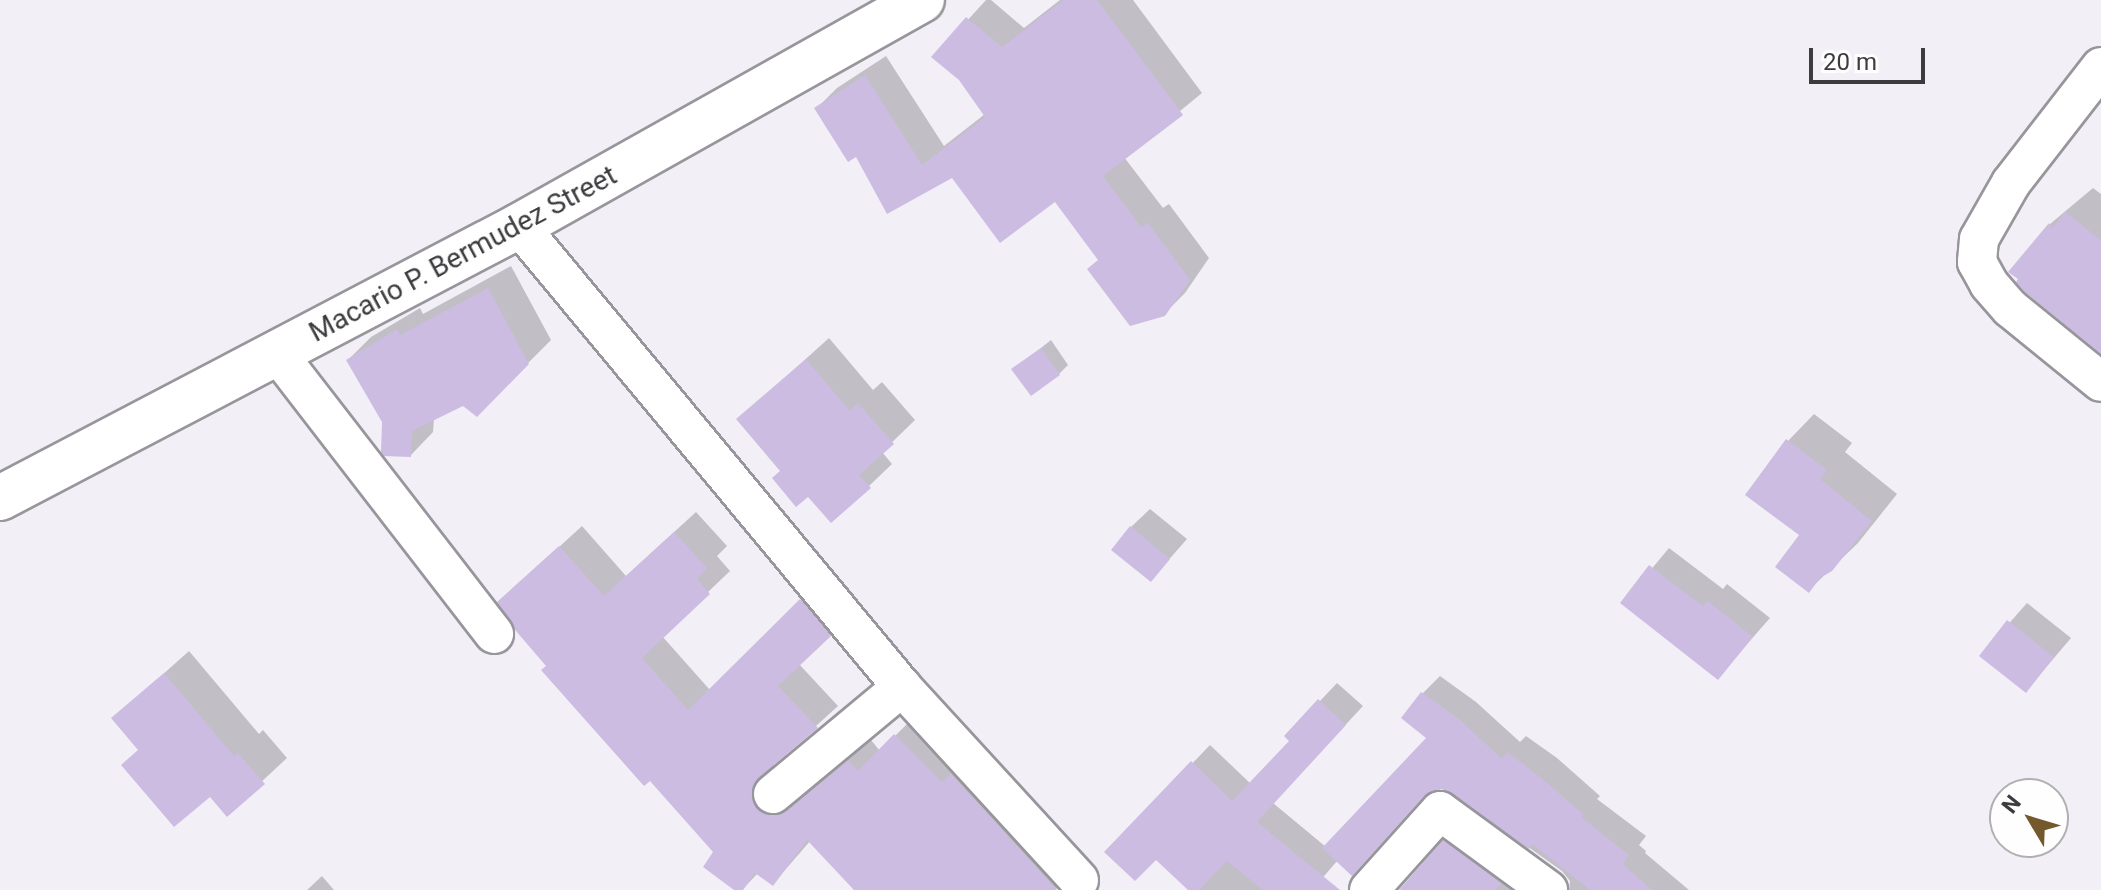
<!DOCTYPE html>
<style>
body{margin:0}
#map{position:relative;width:2101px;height:890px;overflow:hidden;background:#f2eff7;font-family:Roboto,sans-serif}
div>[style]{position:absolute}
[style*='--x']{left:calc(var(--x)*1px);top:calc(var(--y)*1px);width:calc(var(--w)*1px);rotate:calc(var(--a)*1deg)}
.shadow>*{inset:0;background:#0003}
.building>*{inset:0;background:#ccbce1}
.roads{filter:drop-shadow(2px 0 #98959c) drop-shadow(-2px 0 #98959c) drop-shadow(0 2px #98959c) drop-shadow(0 -2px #98959c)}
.minor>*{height:38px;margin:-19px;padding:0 19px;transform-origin:19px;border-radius:19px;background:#fff}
.secondary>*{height:44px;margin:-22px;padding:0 22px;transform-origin:22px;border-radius:22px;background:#fff}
span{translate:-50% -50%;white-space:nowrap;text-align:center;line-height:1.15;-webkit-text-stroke:8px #fefefe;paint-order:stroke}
.street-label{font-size:28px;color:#3c3b3e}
.north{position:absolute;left:1989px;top:778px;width:80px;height:80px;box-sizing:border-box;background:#fefefe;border:2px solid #b0b0b1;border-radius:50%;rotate:308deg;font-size:22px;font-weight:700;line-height:32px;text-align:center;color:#3c3b3e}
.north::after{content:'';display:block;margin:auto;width:28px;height:36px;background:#74592c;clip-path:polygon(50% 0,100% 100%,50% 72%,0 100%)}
.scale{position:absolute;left:1809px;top:48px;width:116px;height:36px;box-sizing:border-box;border:4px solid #3c3b3e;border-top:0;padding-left:10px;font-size:24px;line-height:28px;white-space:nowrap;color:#3c3b3e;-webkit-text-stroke:6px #fefefe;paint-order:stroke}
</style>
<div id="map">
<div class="shadow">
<i style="clip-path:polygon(986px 0,991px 0,1024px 28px,1060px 0,1133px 0,1202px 93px,1124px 157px,1163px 208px,1169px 204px,1209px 258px,1185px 293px,1164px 314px,1100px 259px,1055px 199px,857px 154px,816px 109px,837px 88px,886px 56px,944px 146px,985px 114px,960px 79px,934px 57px)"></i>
<i style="clip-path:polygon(2093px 188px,2101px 194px,2101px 344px,2011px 271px,2050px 224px)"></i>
<i style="clip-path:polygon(511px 266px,551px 340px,477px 414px,463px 404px,434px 418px,433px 432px,411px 455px,384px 422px,348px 360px,371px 337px,420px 308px,423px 314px)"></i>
<i style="clip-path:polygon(829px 338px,873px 390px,882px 382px,915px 420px,882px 452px,892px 464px,869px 486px,782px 471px,739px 419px)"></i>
<i style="clip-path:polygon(1051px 340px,1068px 365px,1059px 374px,1014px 369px)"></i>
<i style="clip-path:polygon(1814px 414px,1852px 443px,1845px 452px,1897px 494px,1858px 543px,1809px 590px,1788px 441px)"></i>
<i style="clip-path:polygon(1150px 509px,1187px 539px,1151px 580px,1131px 527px)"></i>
<i style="clip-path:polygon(696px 512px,727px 546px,717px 556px,730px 571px,662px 636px,710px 690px,822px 579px,851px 613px,799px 664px,838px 706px,773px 765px,772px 776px,799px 795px,811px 790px,871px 740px,880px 751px,917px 714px,1077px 868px,1055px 890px,857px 890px,811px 840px,773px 884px,758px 873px,742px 890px,737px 890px,716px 852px,549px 665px,499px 602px,582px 526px,626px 576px)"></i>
<i style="clip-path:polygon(1669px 548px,1723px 589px,1727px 584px,1770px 618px,1718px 677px,1623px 603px)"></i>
<i style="clip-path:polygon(2027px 603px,2071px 638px,2026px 691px,1981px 655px)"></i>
<i style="clip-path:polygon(189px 651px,259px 734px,263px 730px,287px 758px,227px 814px,210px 795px,140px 749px,114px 718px)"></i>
<i style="clip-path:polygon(1440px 676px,1476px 702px,1520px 742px,1526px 736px,1557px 758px,1600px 796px,1597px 799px,1646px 836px,1639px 845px,1646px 851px,1645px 853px,1689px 890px,1569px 890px,1570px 881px,1562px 871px,1444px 787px,1425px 794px,1338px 860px,1312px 890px,1191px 890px,1156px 857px,1107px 852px,1210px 745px,1251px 784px,1292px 741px,1320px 701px,1337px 683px,1363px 706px,1273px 803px,1326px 847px,1429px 738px,1422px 694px)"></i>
<i style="clip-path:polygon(1462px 824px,1552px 890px,1401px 890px)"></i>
<i style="clip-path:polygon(322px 876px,334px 890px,307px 890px)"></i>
</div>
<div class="building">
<i style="clip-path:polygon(1063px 0,1097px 0,1183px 115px,1103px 176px,1141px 227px,1148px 223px,1190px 280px,1165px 316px,1130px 326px,1087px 269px,1098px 260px,1055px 202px,1000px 243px,952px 178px,887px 214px,856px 157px,848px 162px,814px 108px,865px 75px,922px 165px,985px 117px,959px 80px,931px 57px,966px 17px,1002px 47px)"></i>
<i style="clip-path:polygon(2065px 212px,2101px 240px,2101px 354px,2025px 292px,2016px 282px,2018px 279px,2008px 272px,2049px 223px,2052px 229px)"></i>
<i style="clip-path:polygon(488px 288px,529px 364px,477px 417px,463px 406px,412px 431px,411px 457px,384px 456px,381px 452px,382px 422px,346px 360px,397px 329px,400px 335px)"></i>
<i style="clip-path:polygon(1041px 348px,1060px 375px,1031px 396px,1011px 369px)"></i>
<i style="clip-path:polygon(806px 359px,850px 411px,858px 403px,894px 444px,859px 475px,871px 488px,831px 523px,808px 497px,796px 507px,772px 478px,780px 471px,736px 419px)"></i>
<i style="clip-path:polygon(1786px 439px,1827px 470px,1820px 479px,1872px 521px,1832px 571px,1820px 578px,1809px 593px,1775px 567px,1799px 535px,1745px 495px)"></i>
<i style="clip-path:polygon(1130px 526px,1170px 559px,1151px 582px,1111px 550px)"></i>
<i style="clip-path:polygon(674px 532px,707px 568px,697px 579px,710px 594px,642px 658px,688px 710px,800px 599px,831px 636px,778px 686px,818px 728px,758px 778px,751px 797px,757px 809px,776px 816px,786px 811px,848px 760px,858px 771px,894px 734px,942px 782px,951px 774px,1057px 890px,854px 890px,807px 840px,773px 886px,755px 873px,743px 890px,734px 890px,703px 867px,713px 852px,650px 781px,644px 786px,541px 670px,546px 666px,516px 631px,497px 602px,559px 546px,604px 596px)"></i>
<i style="clip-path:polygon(1649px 565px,1703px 606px,1708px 601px,1753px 637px,1718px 680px,1620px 603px)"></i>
<i style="clip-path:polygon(2007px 620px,2054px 657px,2026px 693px,1979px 656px)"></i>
<i style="clip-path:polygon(164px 673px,234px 756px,238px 753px,265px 784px,227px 817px,210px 797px,174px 827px,121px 765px,138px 750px,111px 718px)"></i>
<i style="clip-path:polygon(1421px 692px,1459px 719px,1502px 759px,1507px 752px,1539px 776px,1583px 814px,1581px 817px,1629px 855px,1623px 864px,1652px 890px,1590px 890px,1532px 844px,1529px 849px,1442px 789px,1424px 796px,1352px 876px,1322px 848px,1426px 738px,1401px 718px)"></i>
<i style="clip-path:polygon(1318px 699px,1346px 725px,1257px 822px,1340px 890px,1263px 890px,1227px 861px,1199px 890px,1188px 890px,1156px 860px,1135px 881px,1104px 852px,1191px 761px,1232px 801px,1289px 741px,1284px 736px)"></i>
<i style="clip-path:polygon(1443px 840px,1502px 883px,1496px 890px,1399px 890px)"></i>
</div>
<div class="roads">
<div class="minor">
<i style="--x:2101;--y:67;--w:147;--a:127.8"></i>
<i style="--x:2011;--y:183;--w:64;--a:119.7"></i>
<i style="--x:1979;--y:239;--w:23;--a:95"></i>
<i style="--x:1977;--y:262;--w:25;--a:61"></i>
<i style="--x:1989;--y:284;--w:32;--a:49"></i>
<i style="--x:2010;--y:308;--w:117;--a:39.1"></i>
<i style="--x:519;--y:226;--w:599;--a:50.28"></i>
<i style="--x:902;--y:687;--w:262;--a:47.5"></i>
<i style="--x:277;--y:353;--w:355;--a:52.3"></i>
<i style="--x:773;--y:794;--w:168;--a:-39.7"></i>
<i style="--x:1369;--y:890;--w:106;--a:-48.1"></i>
<i style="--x:1440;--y:811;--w:134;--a:36.2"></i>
</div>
<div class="secondary">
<i style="--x:0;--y:498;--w:586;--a:-27.66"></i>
<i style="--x:519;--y:226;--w:462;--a:-29.3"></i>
</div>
</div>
<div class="street-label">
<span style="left:463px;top:254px;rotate:-28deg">Macario P. Bermudez Street</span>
</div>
<div class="north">N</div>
<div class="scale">20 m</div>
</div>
